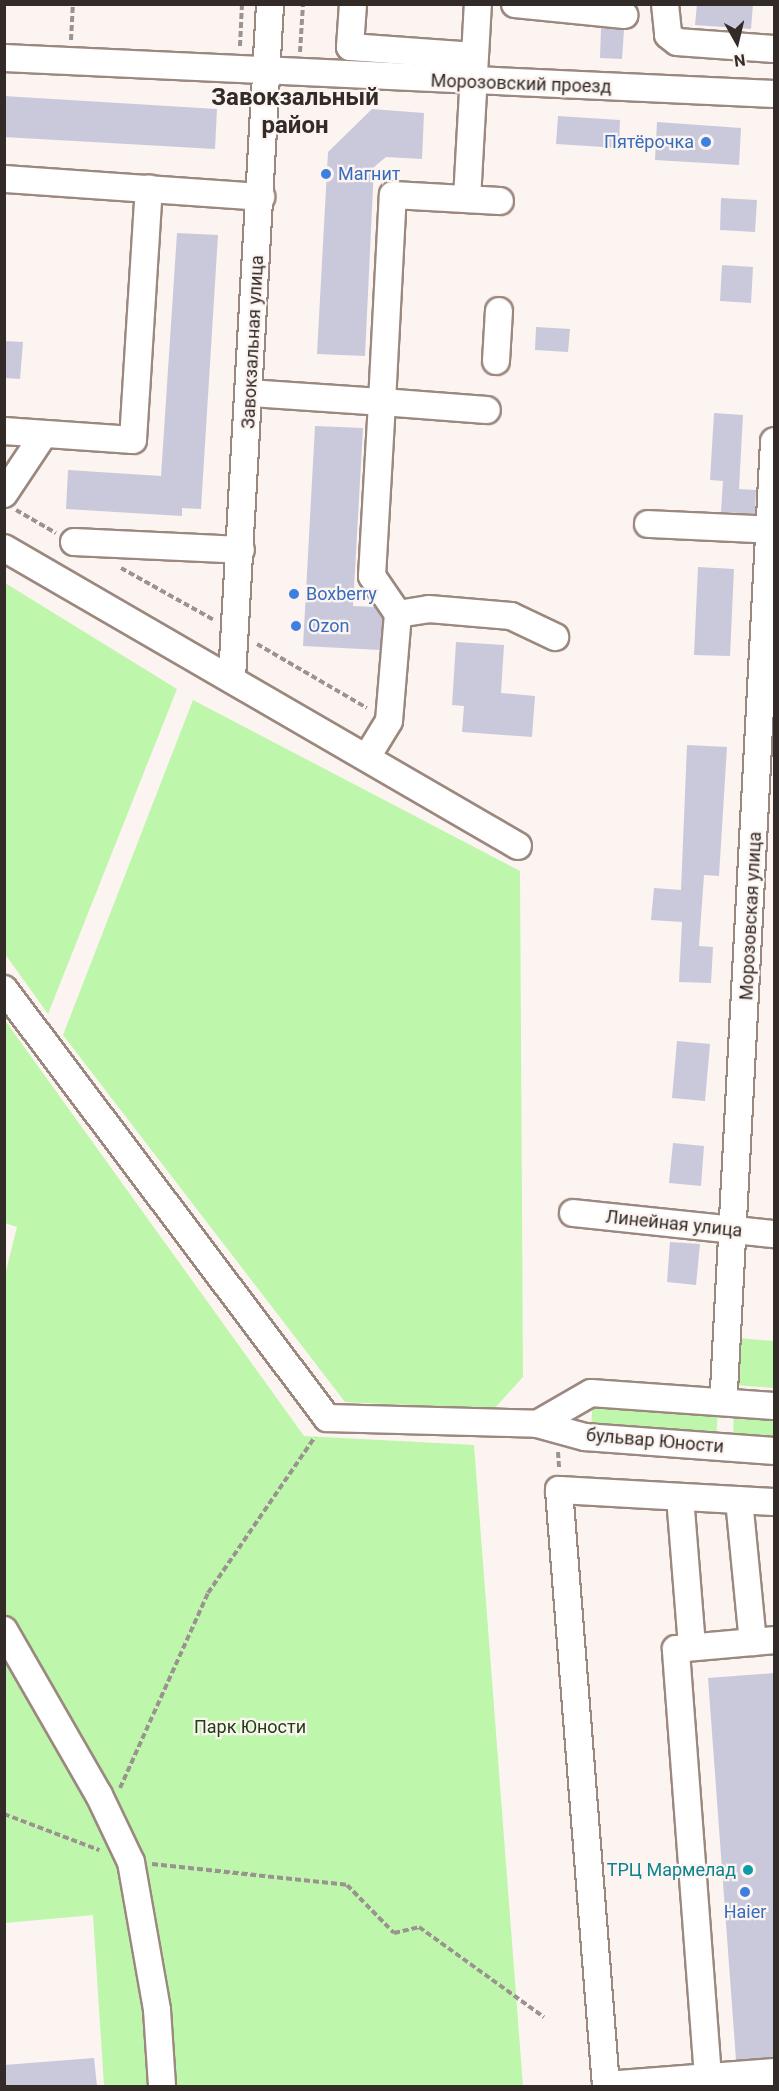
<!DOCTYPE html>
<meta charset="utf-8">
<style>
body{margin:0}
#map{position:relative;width:779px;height:2091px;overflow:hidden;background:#fcf4f0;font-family:Roboto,sans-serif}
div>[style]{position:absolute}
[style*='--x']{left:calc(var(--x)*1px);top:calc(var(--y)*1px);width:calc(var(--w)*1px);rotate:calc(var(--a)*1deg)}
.green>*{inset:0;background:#bef6ac}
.building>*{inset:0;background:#cac9dc}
.path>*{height:4px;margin-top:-2px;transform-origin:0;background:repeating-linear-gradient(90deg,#9b938f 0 6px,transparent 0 9px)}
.roads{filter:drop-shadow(2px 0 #9b887f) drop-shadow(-2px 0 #9b887f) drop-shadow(0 2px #9b887f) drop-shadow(0 -2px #9b887f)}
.minor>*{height:26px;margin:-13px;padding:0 13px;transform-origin:13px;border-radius:13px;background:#fff}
.dots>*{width:16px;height:16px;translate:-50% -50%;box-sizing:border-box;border:3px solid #fcf4f0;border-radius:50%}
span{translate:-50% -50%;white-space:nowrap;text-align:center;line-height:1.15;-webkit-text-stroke:4.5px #fcf4f0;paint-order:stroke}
.street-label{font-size:18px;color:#332b28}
.shop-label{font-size:18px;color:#366cbe}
.right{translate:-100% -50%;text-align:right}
.left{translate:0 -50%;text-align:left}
.park-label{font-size:18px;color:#1c400f}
.culture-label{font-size:18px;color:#0d838f}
.district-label{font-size:24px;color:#332b28;font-weight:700}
.frame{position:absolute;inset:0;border:6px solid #332b28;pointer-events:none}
.north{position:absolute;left:707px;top:12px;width:60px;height:60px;-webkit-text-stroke:4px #fcf4f0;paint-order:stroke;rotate:172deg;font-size:16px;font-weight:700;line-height:24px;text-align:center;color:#332b28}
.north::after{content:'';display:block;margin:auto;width:21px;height:27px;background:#332b28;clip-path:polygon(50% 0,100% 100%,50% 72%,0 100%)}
</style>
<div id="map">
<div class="green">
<i style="clip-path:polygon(5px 583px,177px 689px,48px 1014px,5px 954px)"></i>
<i style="clip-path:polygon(193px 700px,520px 871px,523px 1377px,494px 1409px,345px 1402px,63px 1035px)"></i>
<i style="clip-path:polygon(4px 1019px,304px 1436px,474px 1445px,523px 2086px,104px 2086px,93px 1915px,5px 1923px,4px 1279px,17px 1227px,5px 1223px)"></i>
<i style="clip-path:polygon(739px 1338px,774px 1341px,774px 1388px,735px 1385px)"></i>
<i style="clip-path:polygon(593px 1398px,718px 1410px,716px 1439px,591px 1428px)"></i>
<i style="clip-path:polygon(734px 1410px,774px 1413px,774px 1444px,733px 1440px)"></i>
</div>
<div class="building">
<i style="clip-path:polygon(697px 4px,753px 4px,751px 29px,695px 25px)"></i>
<i style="clip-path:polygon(601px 28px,624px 30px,622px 59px,600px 58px)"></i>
<i style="clip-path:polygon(4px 96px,217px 109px,215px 149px,4px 137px)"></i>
<i style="clip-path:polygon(372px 109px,424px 113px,422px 159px,386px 157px,374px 167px,365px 356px,317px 354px,328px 152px)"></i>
<i style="clip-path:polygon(558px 116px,620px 120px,619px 148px,556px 144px)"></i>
<i style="clip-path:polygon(657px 122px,741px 128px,739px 165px,655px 160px)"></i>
<i style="clip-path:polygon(721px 198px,757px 200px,755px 232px,720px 230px)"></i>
<i style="clip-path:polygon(177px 233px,218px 235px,201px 509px,182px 508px,182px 516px,66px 509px,68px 470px,161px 476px)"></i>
<i style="clip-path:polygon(722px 265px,753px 267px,751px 303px,720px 301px)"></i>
<i style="clip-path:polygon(536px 327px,570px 329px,568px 352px,535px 350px)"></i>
<i style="clip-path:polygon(4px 341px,23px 342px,20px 379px,4px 378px)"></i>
<i style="clip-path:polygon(714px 413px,743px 415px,739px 489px,756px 490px,755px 514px,721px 512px,723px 481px,710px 480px)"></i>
<i style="clip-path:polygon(315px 426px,363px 428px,353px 606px,375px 607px,383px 618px,380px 650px,303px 646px)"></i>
<i style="clip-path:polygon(698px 567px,734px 569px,730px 656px,694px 655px)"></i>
<i style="clip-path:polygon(456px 642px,504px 645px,501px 693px,535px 696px,532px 737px,462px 732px,464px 706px,452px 705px)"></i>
<i style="clip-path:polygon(687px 745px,727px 747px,719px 876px,704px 875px,699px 946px,713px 947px,711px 983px,679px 982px,682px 922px,651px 920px,654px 888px,681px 890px)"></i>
<i style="clip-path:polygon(677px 1041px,710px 1044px,705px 1101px,672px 1098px)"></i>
<i style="clip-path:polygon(673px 1143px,704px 1146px,701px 1186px,669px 1183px)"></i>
<i style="clip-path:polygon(670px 1242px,700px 1244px,696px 1285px,667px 1282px)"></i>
<i style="clip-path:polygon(774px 1673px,774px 2057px,736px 2060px,708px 1678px)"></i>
<i style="clip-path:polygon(94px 2058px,97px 2086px,4px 2086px,4px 2065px)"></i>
</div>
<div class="path">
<i style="--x:71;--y:40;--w:36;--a:-87"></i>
<i style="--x:240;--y:46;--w:42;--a:-87.3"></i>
<i style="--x:300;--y:52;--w:48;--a:-86.4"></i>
<i style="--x:16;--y:510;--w:46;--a:29.9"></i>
<i style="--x:121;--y:568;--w:107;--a:29.2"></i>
<i style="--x:257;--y:644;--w:127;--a:30.2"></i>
<i style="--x:558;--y:1452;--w:16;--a:86"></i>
<i style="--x:120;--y:1788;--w:214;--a:-65.7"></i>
<i style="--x:208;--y:1593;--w:189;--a:-55.6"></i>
<i style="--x:4;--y:1814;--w:102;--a:20.8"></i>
<i style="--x:152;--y:1864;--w:196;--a:6.1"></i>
<i style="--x:347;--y:1885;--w:67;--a:45.6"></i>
<i style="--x:394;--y:1933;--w:26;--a:-13"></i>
<i style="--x:419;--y:1927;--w:154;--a:35.8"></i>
</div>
<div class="roads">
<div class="minor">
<i style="--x:353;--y:4;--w:43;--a:94"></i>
<i style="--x:350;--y:47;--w:125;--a:4.1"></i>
<i style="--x:515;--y:4;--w:110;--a:5.8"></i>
<i style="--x:665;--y:4;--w:31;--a:84"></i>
<i style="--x:668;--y:35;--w:11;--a:38"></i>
<i style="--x:677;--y:42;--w:97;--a:4.1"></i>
<i style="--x:4;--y:58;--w:771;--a:2.68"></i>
<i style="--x:4;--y:179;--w:258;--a:4"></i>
<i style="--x:467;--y:199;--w:195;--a:-86.8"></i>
<i style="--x:496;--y:361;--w:50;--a:-86.6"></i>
<i style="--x:250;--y:393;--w:132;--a:3.9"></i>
<i style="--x:382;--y:402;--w:207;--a:-87"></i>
<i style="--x:393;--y:195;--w:107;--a:3.2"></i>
<i style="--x:4;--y:431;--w:129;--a:4"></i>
<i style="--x:133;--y:440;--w:252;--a:-86.4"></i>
<i style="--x:4;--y:494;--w:72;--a:-56.3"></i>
<i style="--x:648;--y:524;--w:126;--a:2.7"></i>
<i style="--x:74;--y:542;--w:167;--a:2.7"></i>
<i style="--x:4;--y:548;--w:594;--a:30.1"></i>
<i style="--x:398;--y:614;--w:46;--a:-124.4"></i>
<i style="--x:372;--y:576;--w:174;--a:-86.7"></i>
<i style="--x:382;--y:402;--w:105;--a:4.4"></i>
<i style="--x:232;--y:678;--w:675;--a:-86.77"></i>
<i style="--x:367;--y:757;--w:42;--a:-58.6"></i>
<i style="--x:389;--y:721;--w:107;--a:-85.2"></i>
<i style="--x:398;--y:614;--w:31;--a:-9"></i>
<i style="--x:429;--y:609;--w:82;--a:4.9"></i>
<i style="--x:511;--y:616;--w:49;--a:25.5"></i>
<i style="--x:4;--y:989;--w:537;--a:53.02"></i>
<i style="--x:327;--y:1418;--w:210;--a:1.6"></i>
<i style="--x:537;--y:1424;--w:62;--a:-29.9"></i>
<i style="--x:591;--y:1393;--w:183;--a:4.1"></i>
<i style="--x:573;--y:1213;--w:202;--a:6"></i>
<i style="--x:724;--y:1390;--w:950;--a:-86.98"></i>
<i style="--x:537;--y:1424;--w:50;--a:15.2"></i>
<i style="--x:585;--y:1437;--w:190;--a:4.2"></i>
<i style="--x:680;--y:1497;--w:150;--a:85.4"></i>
<i style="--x:739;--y:1500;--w:143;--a:84.4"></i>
<i style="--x:4;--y:1630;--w:190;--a:60.1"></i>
<i style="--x:99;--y:1795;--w:74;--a:64.5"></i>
<i style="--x:131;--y:1862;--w:150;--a:80"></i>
<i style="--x:157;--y:2010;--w:76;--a:86.2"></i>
<i style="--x:708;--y:2077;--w:429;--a:-94.3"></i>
<i style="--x:676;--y:1649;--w:98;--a:-5.2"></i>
<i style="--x:606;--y:2085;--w:169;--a:-4.4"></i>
<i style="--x:606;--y:2086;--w:598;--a:-94.51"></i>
<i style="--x:559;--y:1490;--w:215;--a:3.2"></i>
</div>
</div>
<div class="dots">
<i style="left:706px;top:142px;background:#3f7fe0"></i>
<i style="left:326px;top:174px;background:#3f7fe0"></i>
<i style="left:294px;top:594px;background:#3f7fe0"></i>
<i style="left:296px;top:626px;background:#3f7fe0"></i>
<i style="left:748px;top:1870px;background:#0f9aa8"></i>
<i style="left:745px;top:1892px;background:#3f7fe0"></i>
</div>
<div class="street-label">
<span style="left:521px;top:84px;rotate:2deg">Морозовский проезд</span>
<span style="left:253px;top:342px;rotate:-87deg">Завокзальная улица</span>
<span style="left:751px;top:916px;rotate:-87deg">Морозовская улица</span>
<span style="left:674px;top:1224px;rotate:6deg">Линейная улица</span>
<span style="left:655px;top:1441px;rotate:5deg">бульвар Юности</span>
</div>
<div class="shop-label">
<span class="right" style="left:694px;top:142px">Пятёрочка</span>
<span class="left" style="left:338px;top:174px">Магнит</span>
<span class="left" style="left:306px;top:594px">Boxberry</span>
<span class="left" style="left:308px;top:626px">Ozon</span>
<span style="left:745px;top:1912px">Haier</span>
</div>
<div class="park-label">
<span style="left:250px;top:1727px">Парк Юности</span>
</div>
<div class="culture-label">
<span class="right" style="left:736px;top:1870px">ТРЦ Мармелад</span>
</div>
<div class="district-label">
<span style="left:295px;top:112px">Завокзальный<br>район</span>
</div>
<div class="frame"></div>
<div class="north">N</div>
</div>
